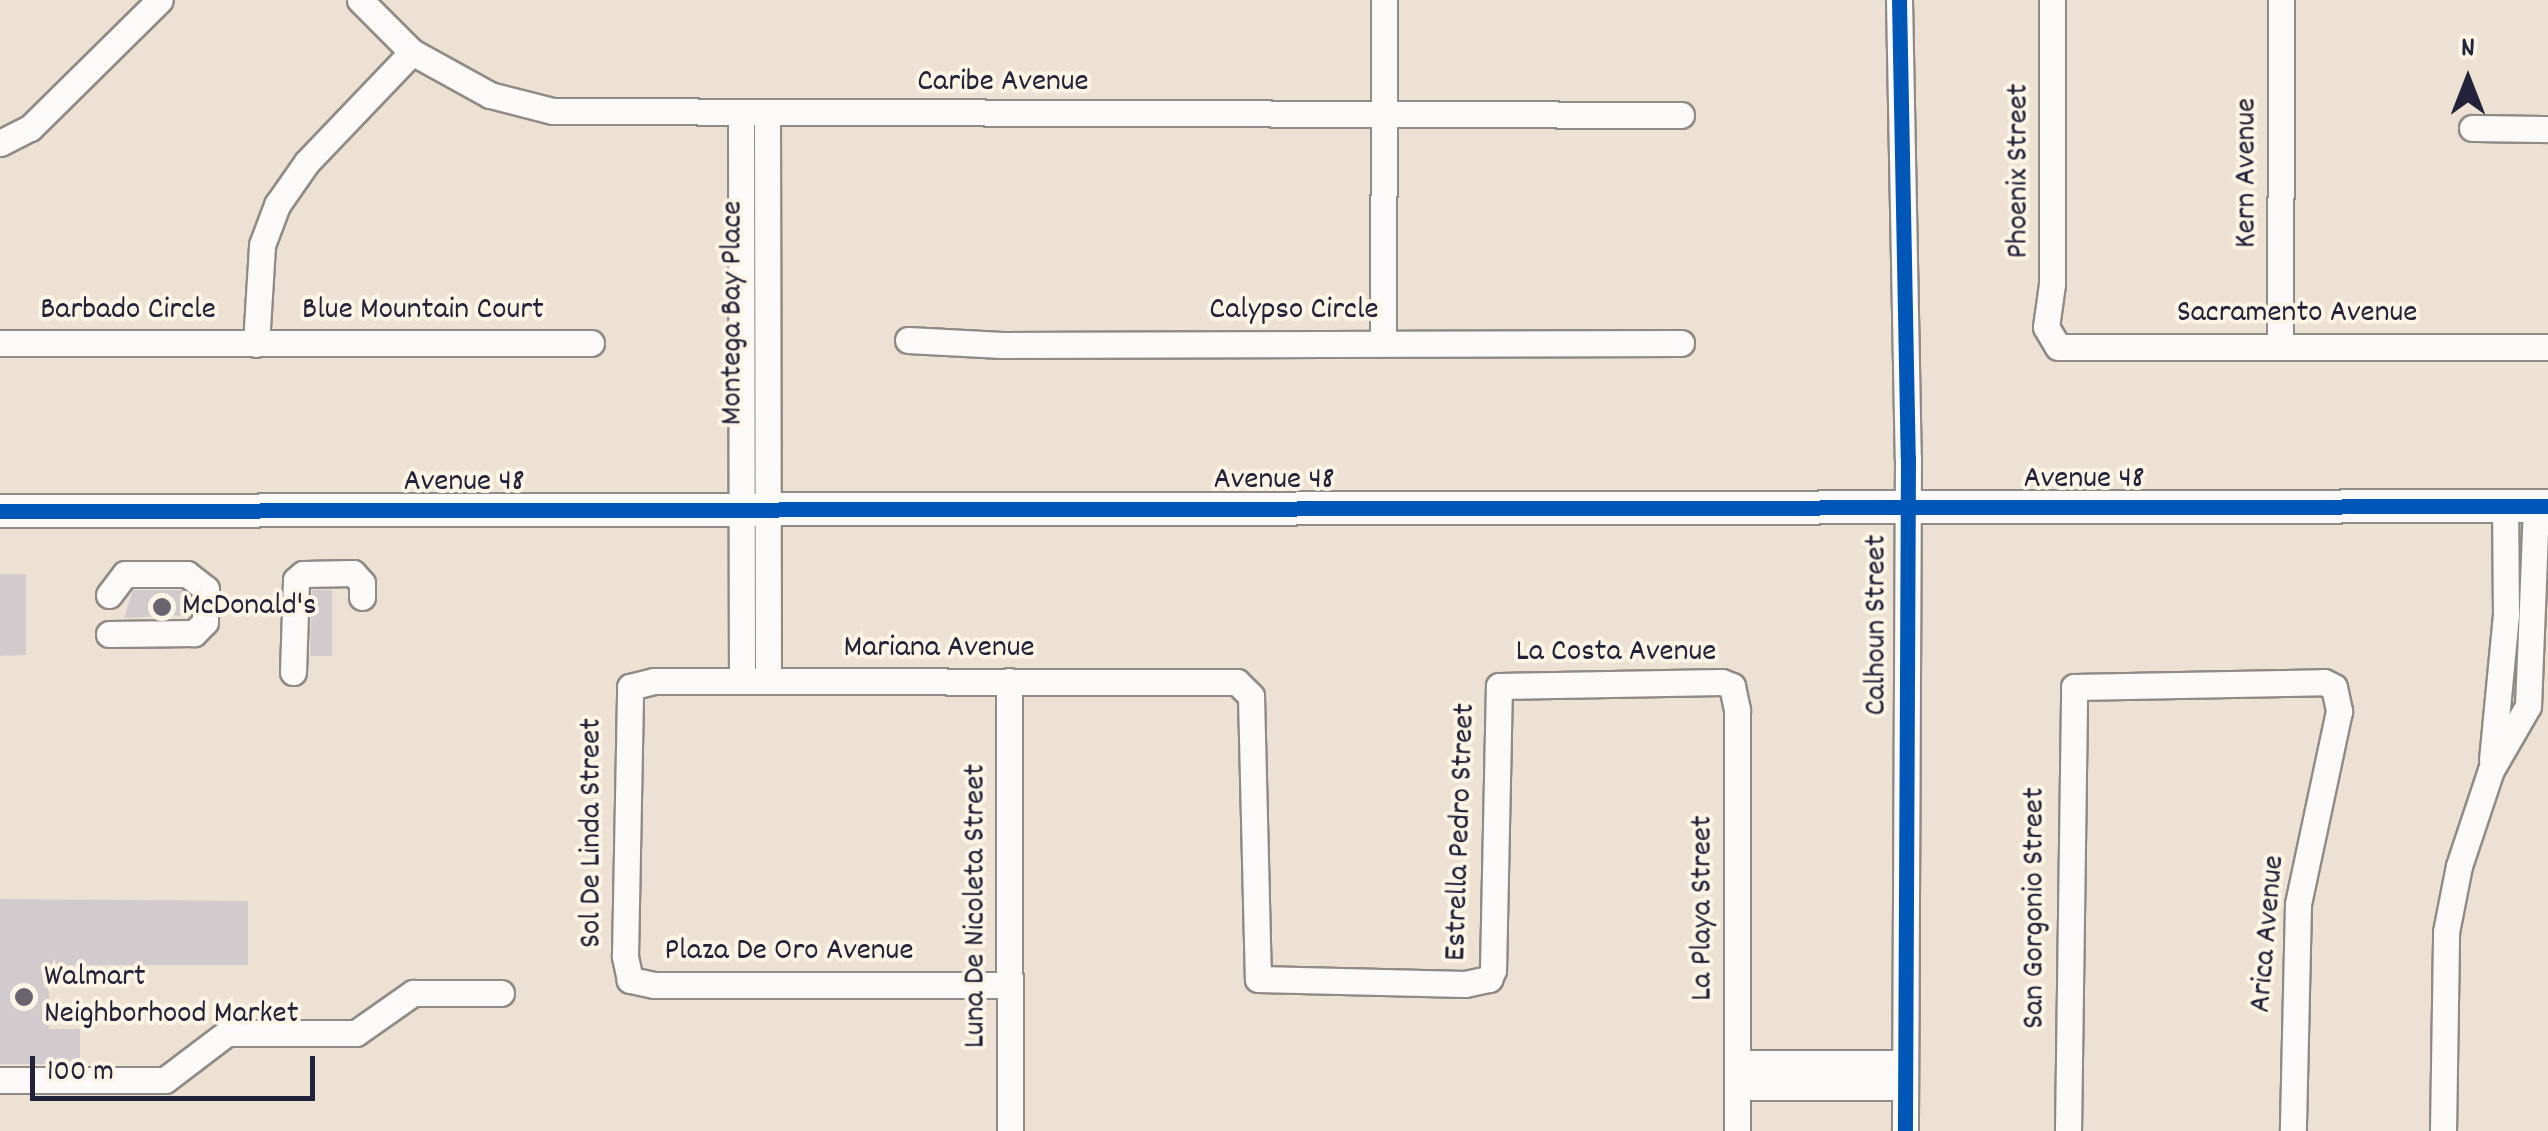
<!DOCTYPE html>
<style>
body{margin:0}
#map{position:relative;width:2548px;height:1131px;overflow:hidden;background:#ece1d2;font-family:Dekko,sans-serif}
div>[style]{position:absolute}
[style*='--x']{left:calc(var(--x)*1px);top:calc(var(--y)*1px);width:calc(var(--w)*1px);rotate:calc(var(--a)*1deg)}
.building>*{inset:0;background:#d1cbcd}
.roads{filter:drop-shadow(2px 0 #918b87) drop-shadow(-2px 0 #918b87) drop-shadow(0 2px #918b87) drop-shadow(0 -2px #918b87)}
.minor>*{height:25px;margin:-12.5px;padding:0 12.5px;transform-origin:12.5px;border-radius:12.5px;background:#fcfaf8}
.major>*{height:32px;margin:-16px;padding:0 16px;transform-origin:16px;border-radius:16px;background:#fcfaf8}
.cycleway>*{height:15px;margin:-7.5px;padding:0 7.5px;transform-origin:7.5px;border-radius:7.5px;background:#0057b8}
.dots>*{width:28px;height:28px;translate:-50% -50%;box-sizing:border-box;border:5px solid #fcf5e5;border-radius:50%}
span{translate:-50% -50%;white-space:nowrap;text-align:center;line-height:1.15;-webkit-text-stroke:8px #fcf5e5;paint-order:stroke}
.street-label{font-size:32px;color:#22223b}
.poi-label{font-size:32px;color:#22223b}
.left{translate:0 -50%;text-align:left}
.north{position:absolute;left:2418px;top:30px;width:100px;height:100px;-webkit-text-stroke:8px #fcf5e5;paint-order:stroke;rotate:0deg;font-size:28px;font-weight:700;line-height:40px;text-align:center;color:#22223b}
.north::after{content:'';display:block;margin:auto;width:35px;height:45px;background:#22223b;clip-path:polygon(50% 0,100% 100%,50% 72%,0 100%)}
.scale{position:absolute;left:30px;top:1056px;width:285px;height:45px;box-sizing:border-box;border:5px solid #22223b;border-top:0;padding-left:12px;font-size:30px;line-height:35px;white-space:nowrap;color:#22223b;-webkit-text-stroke:8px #fcf5e5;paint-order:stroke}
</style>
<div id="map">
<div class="building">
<i style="clip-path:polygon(0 574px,26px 574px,26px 655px,0 656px)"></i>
<i style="clip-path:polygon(133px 590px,181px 590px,190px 597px,189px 615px,124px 618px)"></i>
<i style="clip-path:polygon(312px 590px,332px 590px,332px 656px,310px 656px)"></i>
<i style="clip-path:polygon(0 899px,248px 901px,248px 965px,49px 965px,49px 1029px,80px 1029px,80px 1064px,0 1064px)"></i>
</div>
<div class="roads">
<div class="minor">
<i style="--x:360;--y:0;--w:74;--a:45"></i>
<i style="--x:412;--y:52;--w:89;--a:28.9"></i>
<i style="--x:490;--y:95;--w:65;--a:14.3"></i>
<i style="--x:553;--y:111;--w:1128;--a:0.2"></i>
<i style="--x:1899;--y:0;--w:458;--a:88.9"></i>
<i style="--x:1908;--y:458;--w:673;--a:90.26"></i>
<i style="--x:2052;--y:0;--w:284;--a:90"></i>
<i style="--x:2052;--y:284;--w:43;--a:97.9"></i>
<i style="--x:2046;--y:327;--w:23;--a:59"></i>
<i style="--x:2058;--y:347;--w:490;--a:0"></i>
<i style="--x:741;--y:116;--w:565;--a:89.9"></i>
<i style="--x:767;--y:116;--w:565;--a:89.9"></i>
<i style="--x:2472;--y:128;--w:76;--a:0.8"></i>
<i style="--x:0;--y:143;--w:34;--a:-27"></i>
<i style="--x:30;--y:128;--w:182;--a:-44.6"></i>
<i style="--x:908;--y:340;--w:94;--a:3"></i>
<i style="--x:1002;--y:345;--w:679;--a:-0.17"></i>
<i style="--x:0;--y:343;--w:591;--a:0"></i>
<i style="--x:1383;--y:343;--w:343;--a:-89.8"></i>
<i style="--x:256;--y:344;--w:99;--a:-86.5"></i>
<i style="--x:262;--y:245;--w:43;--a:-69.4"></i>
<i style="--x:277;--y:205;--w:52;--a:-55.1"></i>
<i style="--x:307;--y:162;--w:152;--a:-46.3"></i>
<i style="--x:2280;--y:346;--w:346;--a:-89.8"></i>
<i style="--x:109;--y:595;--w:26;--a:-53"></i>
<i style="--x:125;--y:574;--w:62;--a:0"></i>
<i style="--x:187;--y:574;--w:24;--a:38"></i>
<i style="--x:206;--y:589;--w:33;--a:92"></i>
<i style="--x:205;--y:622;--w:16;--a:135"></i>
<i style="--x:194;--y:633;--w:85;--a:179.3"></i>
<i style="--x:293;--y:672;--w:92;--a:-88.1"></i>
<i style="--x:296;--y:580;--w:9;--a:-41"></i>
<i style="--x:303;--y:574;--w:50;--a:-1.1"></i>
<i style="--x:353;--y:573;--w:13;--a:48"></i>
<i style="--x:362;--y:583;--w:14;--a:90"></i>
<i style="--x:1009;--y:681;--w:450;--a:89.9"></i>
<i style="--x:2492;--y:760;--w:147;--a:-84.5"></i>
<i style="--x:2506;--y:614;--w:108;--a:-90.5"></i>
<i style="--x:1009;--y:985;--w:355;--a:180"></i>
<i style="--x:654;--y:985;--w:25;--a:-168"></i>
<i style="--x:630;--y:980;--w:25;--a:-102"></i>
<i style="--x:625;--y:956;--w:269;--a:-88.9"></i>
<i style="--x:630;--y:687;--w:25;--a:-14"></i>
<i style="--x:654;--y:681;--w:583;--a:0.1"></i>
<i style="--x:1237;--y:682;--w:20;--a:45"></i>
<i style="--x:1251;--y:696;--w:283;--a:88.6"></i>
<i style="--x:1258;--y:979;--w:207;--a:1.4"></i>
<i style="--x:1465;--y:984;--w:25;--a:-12"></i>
<i style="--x:1489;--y:979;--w:10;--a:-66"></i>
<i style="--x:1493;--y:970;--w:284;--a:-88.8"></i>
<i style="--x:1499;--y:686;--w:223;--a:-1"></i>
<i style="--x:1722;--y:682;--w:11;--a:22"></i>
<i style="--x:1732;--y:686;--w:25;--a:78"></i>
<i style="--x:1737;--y:710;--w:421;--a:90"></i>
<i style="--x:1737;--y:1063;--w:168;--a:0"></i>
<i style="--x:0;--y:1080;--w:165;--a:0"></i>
<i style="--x:165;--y:1080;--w:78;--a:-37.2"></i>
<i style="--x:227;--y:1033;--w:129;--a:0"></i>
<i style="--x:356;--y:1033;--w:70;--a:-35.1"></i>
<i style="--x:413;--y:993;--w:88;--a:0"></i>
<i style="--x:1737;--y:1087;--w:168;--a:0"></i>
<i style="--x:2068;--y:1131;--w:444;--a:-89.2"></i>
<i style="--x:2074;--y:687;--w:250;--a:-1.1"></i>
<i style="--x:2324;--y:682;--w:11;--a:27"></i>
<i style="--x:2334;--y:687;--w:25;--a:78"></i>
<i style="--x:2339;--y:711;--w:197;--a:102"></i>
<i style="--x:2298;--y:904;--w:227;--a:91.3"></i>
<i style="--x:2443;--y:1131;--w:199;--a:-89.1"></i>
<i style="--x:2446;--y:932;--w:67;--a:-78.9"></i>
<i style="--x:2459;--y:866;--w:101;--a:-71.6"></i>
<i style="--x:2491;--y:770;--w:74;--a:-60"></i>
<i style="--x:2528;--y:706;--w:200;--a:-87.7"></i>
</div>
<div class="major">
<i style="--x:0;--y:511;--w:2548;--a:-0.11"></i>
</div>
</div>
<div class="cycleway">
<i style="--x:1899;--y:0;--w:458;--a:88.9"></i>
<i style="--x:1908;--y:458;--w:673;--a:90.26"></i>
<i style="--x:0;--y:511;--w:2548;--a:-0.11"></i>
</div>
<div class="dots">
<i style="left:162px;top:607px;background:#696570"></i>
<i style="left:24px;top:997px;background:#696570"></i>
</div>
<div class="street-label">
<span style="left:1003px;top:83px">Caribe Avenue</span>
<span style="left:2020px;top:171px;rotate:-90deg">Phoenix Street</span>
<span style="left:2248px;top:173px;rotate:-90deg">Kern Avenue</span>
<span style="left:128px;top:311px">Barbado Circle</span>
<span style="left:423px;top:311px">Blue Mountain Court</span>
<span style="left:1294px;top:311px">Calypso Circle</span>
<span style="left:734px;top:313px;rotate:-90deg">Montega Bay Place</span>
<span style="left:2297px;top:314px">Sacramento Avenue</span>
<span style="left:2084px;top:480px">Avenue 48</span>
<span style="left:1274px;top:481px">Avenue 48</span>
<span style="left:464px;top:483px">Avenue 48</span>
<span style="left:1878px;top:625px;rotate:-90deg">Calhoun Street</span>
<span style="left:939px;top:649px">Mariana Avenue</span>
<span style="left:1616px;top:653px">La Costa Avenue</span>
<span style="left:1462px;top:832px;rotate:-88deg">Estrella Pedro Street</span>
<span style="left:593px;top:833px;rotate:-90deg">Sol De Linda Street</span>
<span style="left:977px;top:906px;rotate:-90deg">Luna De Nicoleta Street</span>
<span style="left:1704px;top:908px;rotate:-90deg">La Playa Street</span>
<span style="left:2036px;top:908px;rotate:-90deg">San Gorgonio Street</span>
<span style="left:2269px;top:934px;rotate:-85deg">Arica Avenue</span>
<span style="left:789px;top:952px">Plaza De Oro Avenue</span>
</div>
<div class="poi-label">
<span class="left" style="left:182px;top:607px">McDonald's</span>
<span class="left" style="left:44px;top:997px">Walmart<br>Neighborhood Market</span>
</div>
<div class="north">N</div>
<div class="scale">100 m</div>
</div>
